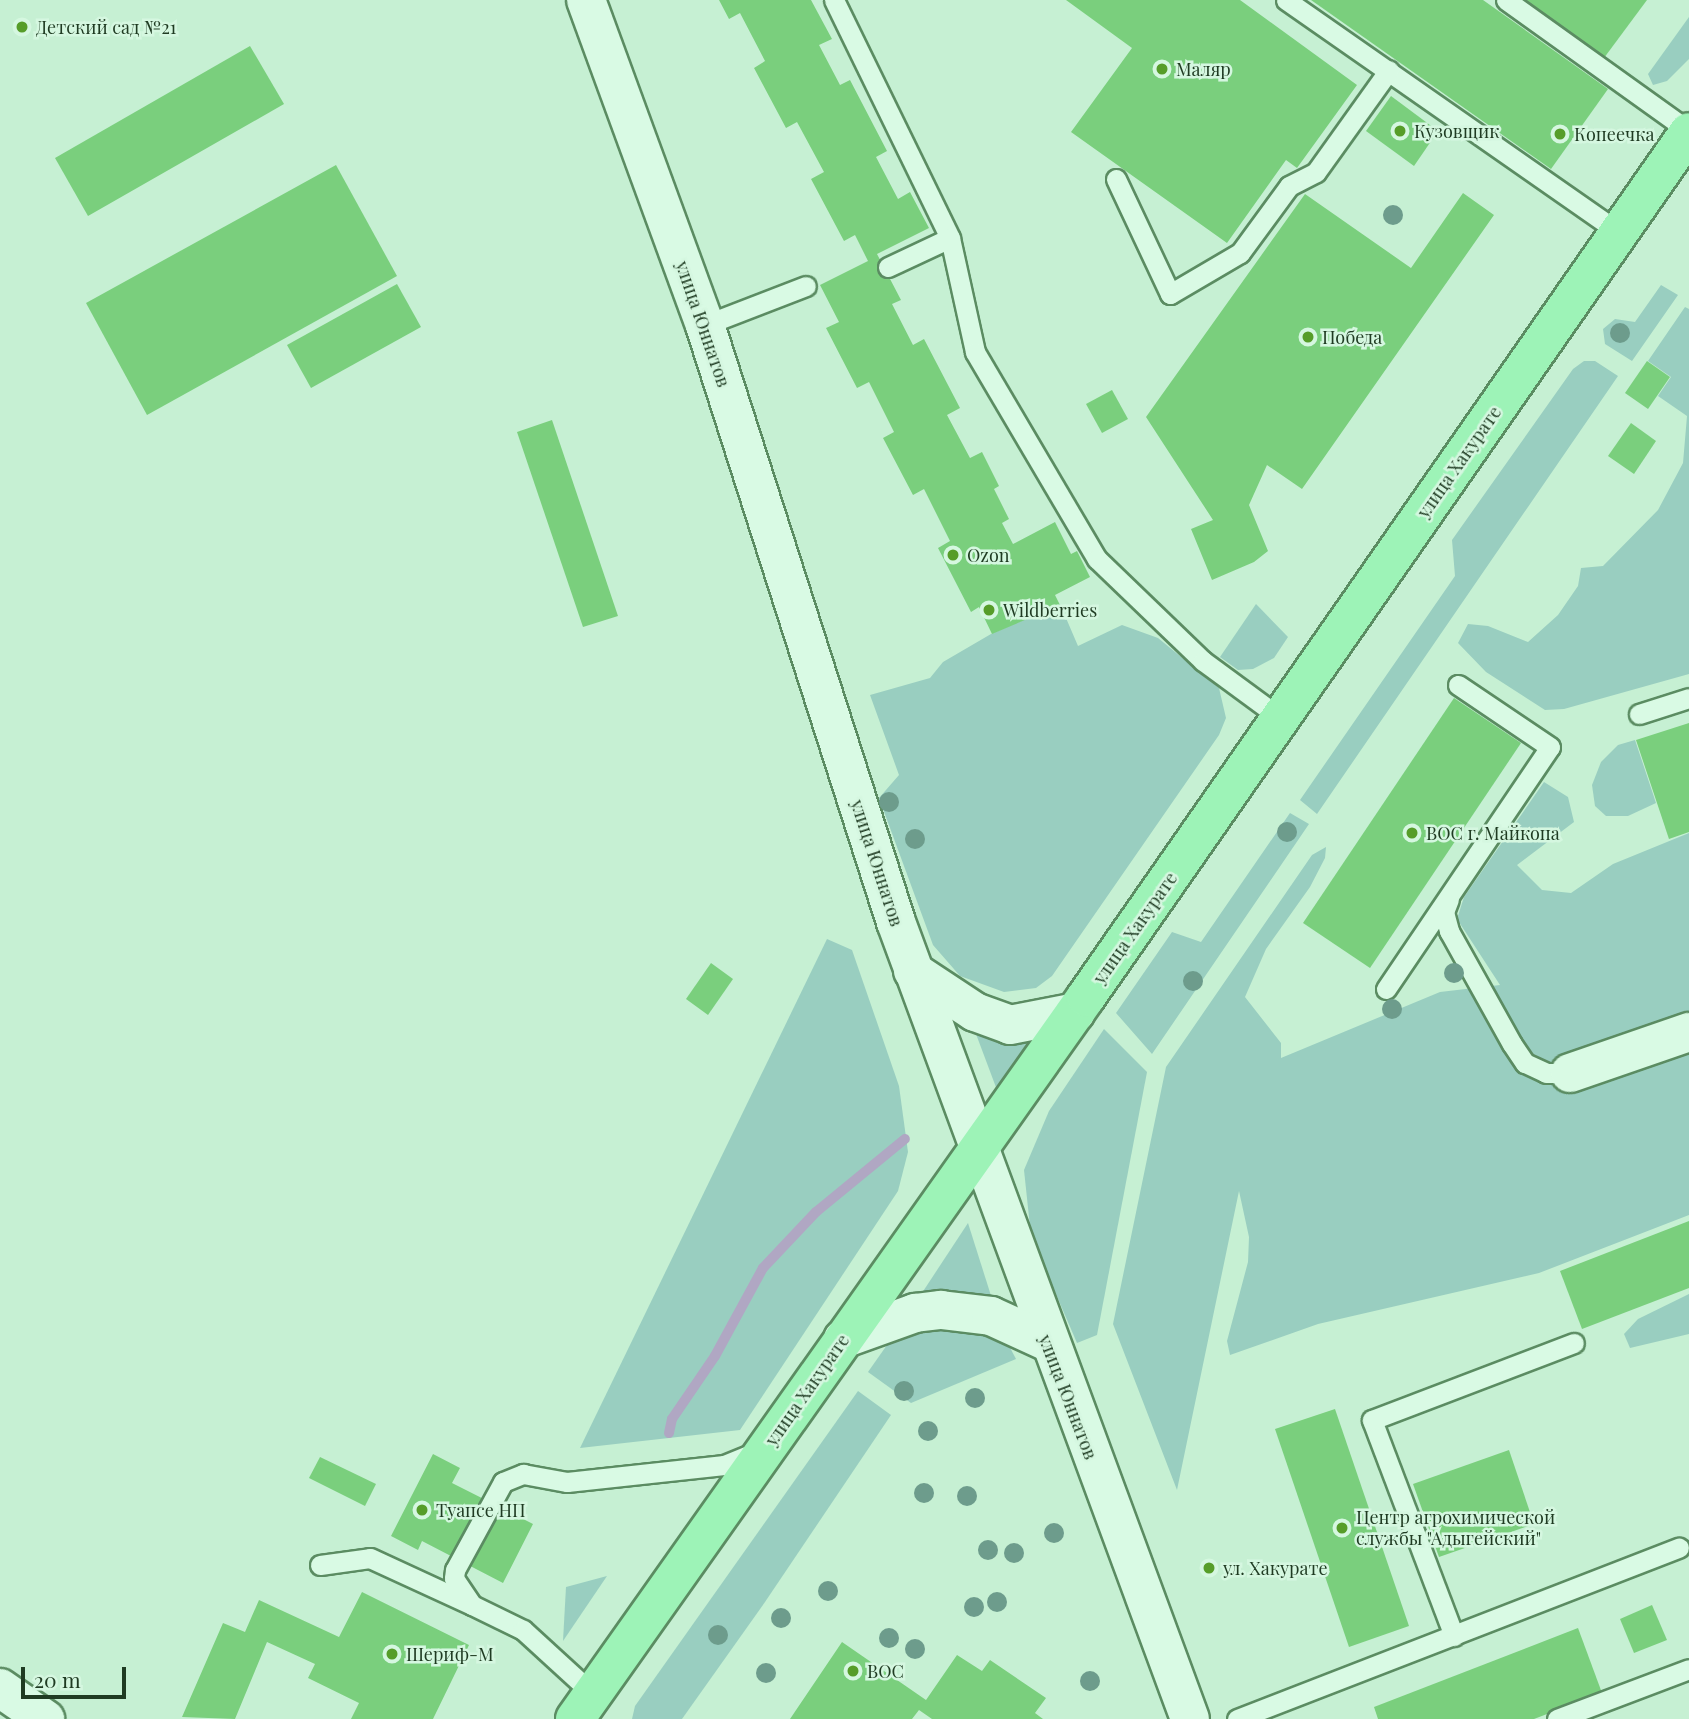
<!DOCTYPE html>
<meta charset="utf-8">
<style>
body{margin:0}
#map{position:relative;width:1689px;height:1719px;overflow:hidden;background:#c6f0d3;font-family:"Playfair Display",serif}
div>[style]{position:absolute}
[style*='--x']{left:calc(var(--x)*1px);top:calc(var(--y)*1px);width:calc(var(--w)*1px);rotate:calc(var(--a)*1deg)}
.green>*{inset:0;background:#99cec0}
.stream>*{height:10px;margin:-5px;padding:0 5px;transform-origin:5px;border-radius:5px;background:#b0a7c3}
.building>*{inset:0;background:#7acf7d}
.roads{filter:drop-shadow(2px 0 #5b8c62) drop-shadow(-2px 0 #5b8c62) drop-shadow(0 2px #5b8c62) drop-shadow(0 -2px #5b8c62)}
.lane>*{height:19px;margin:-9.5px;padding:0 9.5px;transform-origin:9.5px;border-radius:9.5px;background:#d9fae4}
.street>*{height:38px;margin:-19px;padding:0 19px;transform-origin:19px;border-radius:19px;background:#d9fae4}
.secondary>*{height:38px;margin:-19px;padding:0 19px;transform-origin:19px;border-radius:19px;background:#d9fae4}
.primary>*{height:38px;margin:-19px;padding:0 19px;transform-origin:19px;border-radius:19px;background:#9df3b7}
.trees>*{width:20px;height:20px;margin:-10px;border-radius:50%;background:#6d9c8c}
.dots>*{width:19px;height:19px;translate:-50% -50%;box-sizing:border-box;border:4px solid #d5f7e0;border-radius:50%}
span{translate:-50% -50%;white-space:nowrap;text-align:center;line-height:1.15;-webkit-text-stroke:5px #d5f7e0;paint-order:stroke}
.poi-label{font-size:18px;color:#1f3b22}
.left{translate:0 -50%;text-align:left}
.street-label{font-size:18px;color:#1f3b22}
.scale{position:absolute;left:21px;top:1667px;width:105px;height:32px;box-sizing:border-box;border:4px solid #1f3b22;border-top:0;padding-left:9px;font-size:21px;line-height:24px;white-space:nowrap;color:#1f3b22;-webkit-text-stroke:5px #d5f7e0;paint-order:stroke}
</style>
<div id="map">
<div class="green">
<i style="clip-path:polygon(1689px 17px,1689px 59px,1667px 81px,1653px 85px,1648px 74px)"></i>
<i style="clip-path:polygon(1661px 285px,1678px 295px,1632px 361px,1605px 344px,1603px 329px,1615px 319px,1635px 322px)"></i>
<i style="clip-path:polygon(1685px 307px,1689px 309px,1689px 674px,1564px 709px,1545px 710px,1486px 672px,1458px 643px,1468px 624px,1488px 626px,1528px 642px,1558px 615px,1578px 586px,1581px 568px,1603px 566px,1658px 510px,1683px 463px,1687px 416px,1658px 396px,1671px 377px,1648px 361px)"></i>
<i style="clip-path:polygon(1584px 361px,1595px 361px,1618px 376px,1317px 814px,1300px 800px,1455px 576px,1452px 540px,1573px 369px)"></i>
<i style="clip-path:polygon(1060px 604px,1078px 646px,1122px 625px,1158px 638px,1219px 688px,1226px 718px,1219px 735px,1052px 976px,1036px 988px,1004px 992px,960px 976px,933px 945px,879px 798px,899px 775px,870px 695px,930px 678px,943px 662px,991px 634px)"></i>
<i style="clip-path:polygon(1256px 604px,1288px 637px,1274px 658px,1253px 669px,1238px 670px,1220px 657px)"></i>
<i style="clip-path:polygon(1635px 740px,1656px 803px,1628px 816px,1606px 816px,1595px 806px,1592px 785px,1601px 762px,1618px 745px)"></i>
<i style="clip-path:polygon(1544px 782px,1568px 797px,1574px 822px,1517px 865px,1542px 890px,1571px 893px,1613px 864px,1689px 833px,1689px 1215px,1539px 1273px,1318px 1324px,1230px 1355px,1227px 1341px,1248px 1262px,1249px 1237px,1239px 1191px,1177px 1490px,1113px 1324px,1166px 1067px,1312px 855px,1326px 847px,1325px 858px,1310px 887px,1266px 949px,1245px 997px,1281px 1043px,1281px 1058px,1440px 992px,1500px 985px,1457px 919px,1464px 897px)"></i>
<i style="clip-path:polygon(1290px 813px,1309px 824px,1152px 1054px,1116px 1013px,1172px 932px,1201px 942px)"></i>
<i style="clip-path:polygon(827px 939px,852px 950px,899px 1086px,908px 1152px,898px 1191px,740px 1430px,580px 1448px)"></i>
<i style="clip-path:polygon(973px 1026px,1040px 1034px,997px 1090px)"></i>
<i style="clip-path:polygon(1104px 1029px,1147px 1072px,1097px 1335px,1077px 1343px,1031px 1236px,1024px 1170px,1049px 1111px)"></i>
<i style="clip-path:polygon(968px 1223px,993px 1302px,918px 1299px)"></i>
<i style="clip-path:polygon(1689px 1294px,1689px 1334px,1630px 1348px,1624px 1334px,1638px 1319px)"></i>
<i style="clip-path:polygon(937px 1319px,1006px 1340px,1016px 1359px,911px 1403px,868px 1372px,894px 1335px)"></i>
<i style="clip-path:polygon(858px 1391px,891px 1415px,765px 1602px,682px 1719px,632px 1719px,635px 1706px)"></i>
<i style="clip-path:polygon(607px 1576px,563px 1641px,566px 1587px)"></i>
</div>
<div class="stream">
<i style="--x:669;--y:1433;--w:14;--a:-78"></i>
<i style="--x:672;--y:1419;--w:76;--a:-55.7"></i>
<i style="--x:715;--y:1356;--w:100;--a:-61.4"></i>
<i style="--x:763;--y:1268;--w:77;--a:-46.6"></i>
<i style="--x:816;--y:1212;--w:115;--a:-39.4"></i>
</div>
<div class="building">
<i style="clip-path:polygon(719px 0,811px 0,832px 39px,819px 45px,840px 85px,850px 80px,887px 151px,876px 157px,898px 199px,910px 192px,929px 228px,877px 254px,901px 300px,892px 304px,913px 345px,924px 339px,960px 408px,947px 415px,970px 458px,982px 452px,999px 486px,994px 489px,1009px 519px,1002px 523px,1013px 544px,1055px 522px,1071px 554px,1077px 551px,1090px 577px,1055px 595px,1060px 605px,992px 634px,979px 607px,971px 612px,938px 548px,950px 541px,924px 489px,913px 495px,883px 438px,894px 432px,869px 382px,857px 388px,826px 328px,839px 322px,820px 285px,868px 261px,855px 235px,844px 241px,811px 179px,824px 172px,797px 122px,786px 128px,754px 68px,765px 61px,740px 13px,729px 19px)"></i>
<i style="clip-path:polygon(1066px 0,1240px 0,1357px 85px,1297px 168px,1286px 160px,1227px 243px,1071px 132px,1132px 48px)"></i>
<i style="clip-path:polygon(1311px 0,1483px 0,1608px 89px,1551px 169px)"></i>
<i style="clip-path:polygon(1525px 0,1647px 0,1604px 58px)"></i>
<i style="clip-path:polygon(250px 46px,284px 104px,88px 216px,55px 158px)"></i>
<i style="clip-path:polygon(1391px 96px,1438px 131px,1414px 166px,1366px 131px)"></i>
<i style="clip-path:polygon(336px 165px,397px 276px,147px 415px,86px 303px)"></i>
<i style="clip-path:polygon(1463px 193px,1494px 215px,1302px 489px,1267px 465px,1249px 505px,1268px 551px,1254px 562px,1212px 580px,1191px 529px,1213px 520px,1146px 417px,1305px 194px,1411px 268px)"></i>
<i style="clip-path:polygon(397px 284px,421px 327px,311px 388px,287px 345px)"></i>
<i style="clip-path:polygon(1647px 361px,1670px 377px,1648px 409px,1625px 393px)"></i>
<i style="clip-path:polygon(1112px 390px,1128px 419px,1102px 433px,1086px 404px)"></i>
<i style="clip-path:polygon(552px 420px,618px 616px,583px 627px,517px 432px)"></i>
<i style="clip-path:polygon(1631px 423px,1656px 441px,1634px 474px,1608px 456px)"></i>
<i style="clip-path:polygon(1454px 698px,1521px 743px,1370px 968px,1303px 923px)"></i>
<i style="clip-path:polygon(1689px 723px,1689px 832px,1669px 839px,1636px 740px)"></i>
<i style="clip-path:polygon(711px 963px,733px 979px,708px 1015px,686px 999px)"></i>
<i style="clip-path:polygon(1689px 1221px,1689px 1288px,1582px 1329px,1560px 1271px)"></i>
<i style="clip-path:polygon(1335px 1409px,1409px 1626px,1349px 1647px,1275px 1429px)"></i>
<i style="clip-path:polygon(1509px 1450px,1534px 1524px,1439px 1557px,1413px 1484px)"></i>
<i style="clip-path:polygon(433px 1454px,460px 1468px,452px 1483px,533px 1524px,503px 1583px,422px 1541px,418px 1550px,391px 1536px)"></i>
<i style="clip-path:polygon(320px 1457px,376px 1484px,365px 1506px,309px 1478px)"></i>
<i style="clip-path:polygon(362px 1592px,469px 1645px,433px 1719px,351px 1719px,359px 1703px,308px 1678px,315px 1664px,267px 1642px,235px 1719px,182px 1717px,223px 1623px,245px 1632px,259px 1600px,339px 1637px)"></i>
<i style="clip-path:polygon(1652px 1605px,1667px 1640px,1634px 1653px,1620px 1619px)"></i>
<i style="clip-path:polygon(1578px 1628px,1602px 1693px,1534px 1719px,1378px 1719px,1374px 1707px)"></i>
<i style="clip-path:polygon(842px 1642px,926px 1700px,957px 1655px,982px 1671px,990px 1660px,1046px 1698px,1035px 1713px,1043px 1719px,932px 1719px,919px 1710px,912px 1719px,790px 1719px)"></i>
</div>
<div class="roads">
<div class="lane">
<i style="--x:834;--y:0;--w:265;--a:64"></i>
<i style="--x:950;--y:238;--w:117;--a:77.6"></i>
<i style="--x:975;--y:352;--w:240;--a:59.5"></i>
<i style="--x:1097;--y:559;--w:147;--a:43.9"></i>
<i style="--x:1203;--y:661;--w:98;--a:36.3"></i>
<i style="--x:1286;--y:0;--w:406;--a:34.9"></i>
<i style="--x:1506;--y:0;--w:225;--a:35.6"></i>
<i style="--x:1116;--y:179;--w:127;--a:64.8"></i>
<i style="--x:1170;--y:294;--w:81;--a:-30.4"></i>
<i style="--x:1240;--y:253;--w:83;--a:-53.8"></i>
<i style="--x:1289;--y:186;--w:30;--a:-27"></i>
<i style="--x:1316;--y:172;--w:125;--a:-54.4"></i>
<i style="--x:888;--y:267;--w:68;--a:-25.1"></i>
<i style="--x:705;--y:325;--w:108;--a:-21.1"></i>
<i style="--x:1639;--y:714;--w:52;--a:-17.7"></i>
<i style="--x:1449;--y:899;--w:14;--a:111"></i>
<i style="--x:1444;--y:912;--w:20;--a:75"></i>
<i style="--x:1449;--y:931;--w:129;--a:60.9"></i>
<i style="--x:1512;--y:1044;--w:23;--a:56"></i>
<i style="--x:1525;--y:1063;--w:23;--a:25"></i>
<i style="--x:1546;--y:1073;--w:24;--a:0"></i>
<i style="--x:1386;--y:989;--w:292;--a:-55.9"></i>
<i style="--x:1550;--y:747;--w:111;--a:-146"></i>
<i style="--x:320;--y:1565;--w:50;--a:-8"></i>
<i style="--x:370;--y:1558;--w:112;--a:24.7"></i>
<i style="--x:472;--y:1605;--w:57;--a:26.1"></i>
<i style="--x:523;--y:1630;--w:95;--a:42.4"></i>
<i style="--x:472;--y:1605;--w:32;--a:-124"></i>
<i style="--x:454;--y:1578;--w:8;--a:-83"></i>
<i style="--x:455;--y:1570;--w:100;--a:-61.4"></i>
<i style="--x:503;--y:1482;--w:22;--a:-22"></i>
<i style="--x:523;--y:1474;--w:45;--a:10.3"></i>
<i style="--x:567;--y:1482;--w:158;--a:-6.2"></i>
<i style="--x:724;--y:1465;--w:35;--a:-22"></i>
<i style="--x:1454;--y:1636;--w:231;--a:-110.8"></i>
<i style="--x:1372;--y:1420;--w:216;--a:-20.9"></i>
<i style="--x:1237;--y:1719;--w:474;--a:-21.2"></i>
<i style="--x:1557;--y:1719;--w:141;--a:-20.7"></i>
</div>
<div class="street">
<i style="--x:1570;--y:1073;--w:126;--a:-19"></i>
<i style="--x:0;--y:1688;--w:55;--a:34.6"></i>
</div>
<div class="secondary">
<i style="--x:586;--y:0;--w:346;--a:69.9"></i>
<i style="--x:705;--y:325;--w:627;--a:72.26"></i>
<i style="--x:896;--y:922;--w:849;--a:69.75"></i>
<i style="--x:913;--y:971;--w:74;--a:33.5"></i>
<i style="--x:975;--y:1012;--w:37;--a:20"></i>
<i style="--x:1010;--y:1025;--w:67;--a:-11.1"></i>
<i style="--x:843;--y:1339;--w:77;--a:-19.9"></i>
<i style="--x:915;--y:1313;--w:26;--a:-7"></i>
<i style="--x:941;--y:1310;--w:50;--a:6.8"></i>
<i style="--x:991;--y:1316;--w:63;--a:24.5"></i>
</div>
<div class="primary">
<i style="--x:575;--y:1719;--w:885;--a:-54.71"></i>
<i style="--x:1086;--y:997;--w:1054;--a:-55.12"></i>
</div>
</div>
<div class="trees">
<i style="left:1393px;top:215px"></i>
<i style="left:1620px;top:333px"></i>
<i style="left:889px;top:802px"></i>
<i style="left:1287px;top:832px"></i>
<i style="left:915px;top:839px"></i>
<i style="left:1454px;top:973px"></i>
<i style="left:1193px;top:981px"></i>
<i style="left:1392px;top:1009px"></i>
<i style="left:904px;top:1391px"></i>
<i style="left:975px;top:1398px"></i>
<i style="left:928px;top:1431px"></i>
<i style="left:924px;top:1493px"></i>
<i style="left:967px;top:1496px"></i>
<i style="left:1054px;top:1533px"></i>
<i style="left:988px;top:1550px"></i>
<i style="left:1014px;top:1553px"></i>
<i style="left:828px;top:1591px"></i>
<i style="left:997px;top:1602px"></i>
<i style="left:974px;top:1607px"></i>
<i style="left:781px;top:1618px"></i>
<i style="left:718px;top:1635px"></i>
<i style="left:889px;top:1638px"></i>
<i style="left:915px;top:1649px"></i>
<i style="left:766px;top:1673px"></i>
<i style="left:1090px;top:1681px"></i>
</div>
<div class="dots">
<i style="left:22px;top:27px;background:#569d29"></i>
<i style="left:1162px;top:69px;background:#569d29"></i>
<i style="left:1400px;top:131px;background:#569d29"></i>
<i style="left:1560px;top:134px;background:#569d29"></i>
<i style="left:1308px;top:337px;background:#569d29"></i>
<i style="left:953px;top:555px;background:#569d29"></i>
<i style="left:989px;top:610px;background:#569d29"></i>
<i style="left:1412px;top:833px;background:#569d29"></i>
<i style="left:422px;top:1510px;background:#569d29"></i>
<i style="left:1342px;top:1528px;background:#569d29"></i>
<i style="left:1209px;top:1568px;background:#569d29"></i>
<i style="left:392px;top:1654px;background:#569d29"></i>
<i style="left:853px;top:1671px;background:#569d29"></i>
</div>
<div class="poi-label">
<span class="left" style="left:36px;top:27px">Детский сад №21</span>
<span class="left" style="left:1176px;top:69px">Маляр</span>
<span class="left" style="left:1414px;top:131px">Кузовщик</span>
<span class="left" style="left:1574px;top:134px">Копеечка</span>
<span class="left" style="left:1322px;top:337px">Победа</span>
<span class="left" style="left:967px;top:555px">Ozon</span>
<span class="left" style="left:1003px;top:610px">Wildberries</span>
<span class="left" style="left:1426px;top:833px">ВОС г. Майкопа</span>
<span class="left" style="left:436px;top:1510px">Туапсе НП</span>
<span class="left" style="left:1356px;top:1528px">Центр агрохимической<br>службы "Адыгейский"</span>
<span class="left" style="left:1223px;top:1568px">ул. Хакурате</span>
<span class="left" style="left:406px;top:1654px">Шериф-М</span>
<span class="left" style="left:867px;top:1671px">ВОС</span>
</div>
<div class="street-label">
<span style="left:703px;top:324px;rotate:71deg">улица Юннатов</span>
<span style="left:1459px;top:462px;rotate:-55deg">улица Хакурате</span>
<span style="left:877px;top:863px;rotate:72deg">улица Юннатов</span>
<span style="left:1135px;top:928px;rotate:-55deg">улица Хакурате</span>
<span style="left:807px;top:1390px;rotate:-55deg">улица Хакурате</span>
<span style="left:1068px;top:1397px;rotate:69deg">улица Юннатов</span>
</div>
<div class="scale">20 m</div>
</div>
